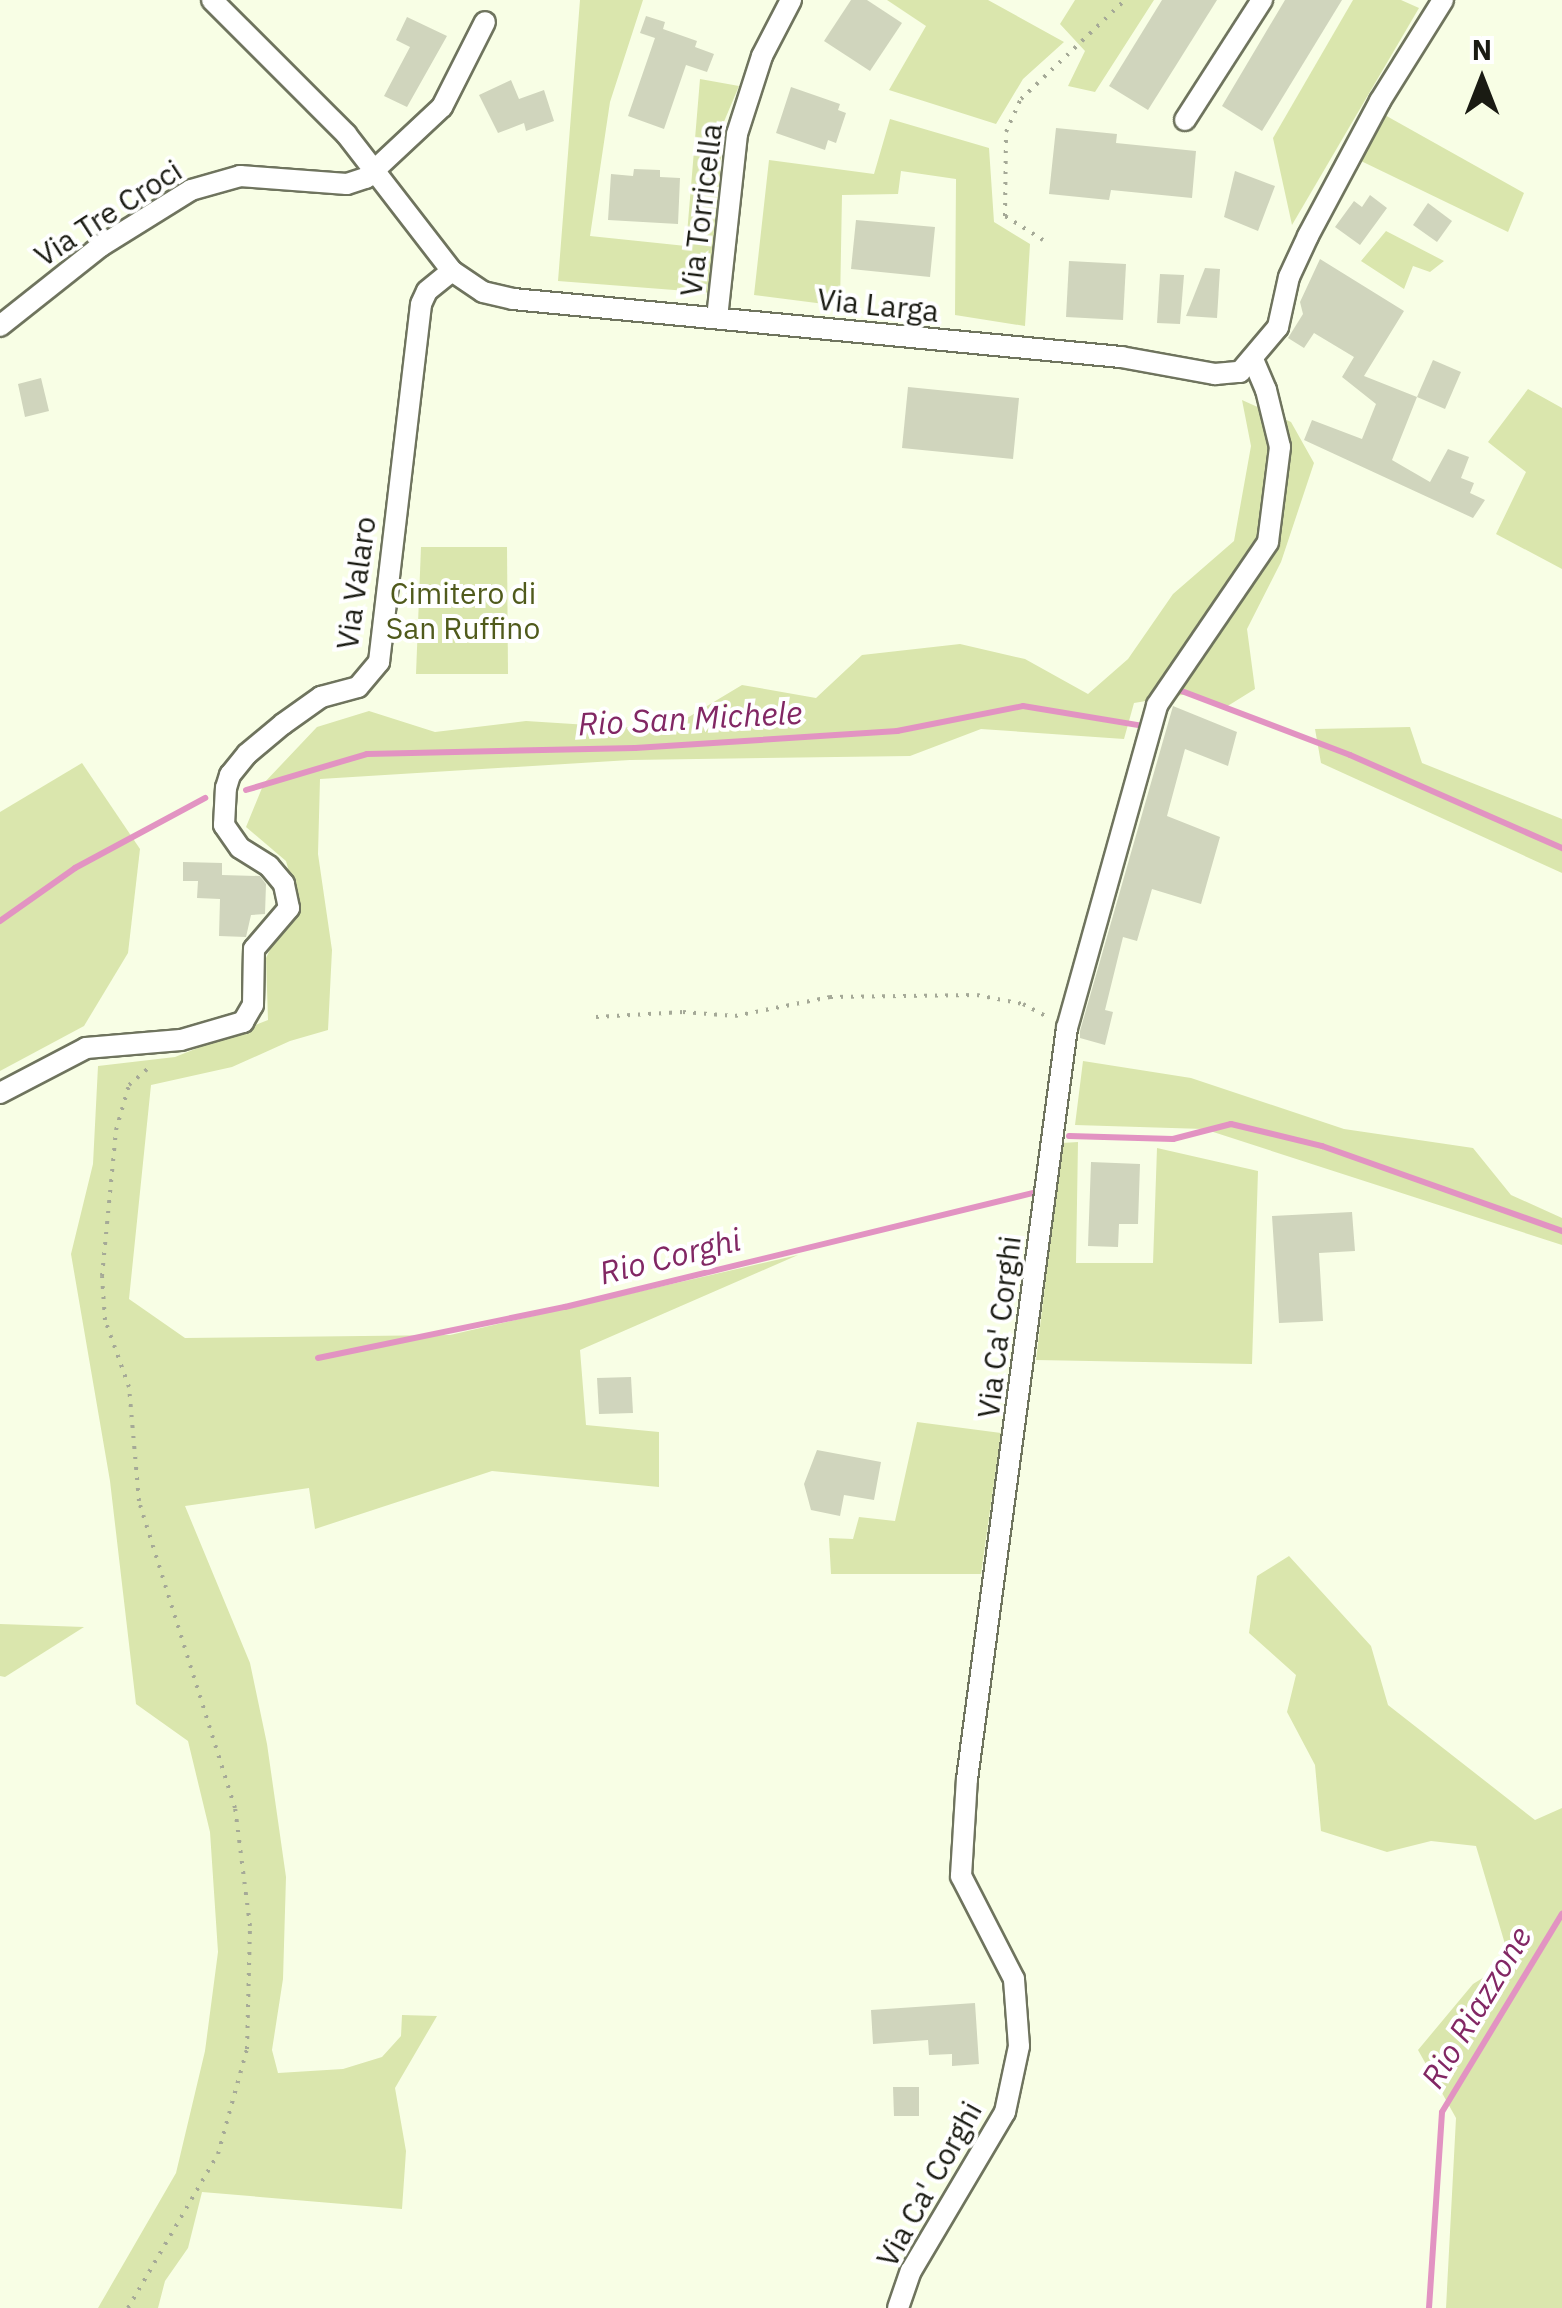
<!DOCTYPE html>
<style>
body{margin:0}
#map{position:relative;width:1562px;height:2308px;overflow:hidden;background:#f8fee5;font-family:"IBM Plex Sans",sans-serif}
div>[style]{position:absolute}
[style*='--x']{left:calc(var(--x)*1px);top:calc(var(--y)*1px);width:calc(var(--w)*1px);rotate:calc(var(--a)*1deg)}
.green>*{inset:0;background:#dae6ad}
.stream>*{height:6px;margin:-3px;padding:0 3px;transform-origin:3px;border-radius:3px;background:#e293c2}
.building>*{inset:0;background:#d0d5bd}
.path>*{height:4px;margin-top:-2px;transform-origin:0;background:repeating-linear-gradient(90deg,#a5a997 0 2.5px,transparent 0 10.5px)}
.roads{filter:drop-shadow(2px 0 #6f745e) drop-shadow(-2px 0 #6f745e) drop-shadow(0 2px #6f745e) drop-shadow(0 -2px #6f745e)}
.minor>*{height:20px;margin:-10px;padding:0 10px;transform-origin:10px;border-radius:10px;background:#fff}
span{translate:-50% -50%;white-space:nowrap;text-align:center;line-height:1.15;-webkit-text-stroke:8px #fff;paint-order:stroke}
.street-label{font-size:30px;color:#1a1b13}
.park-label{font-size:30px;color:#505a1c}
.water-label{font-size:32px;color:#822764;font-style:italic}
.north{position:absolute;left:1432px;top:30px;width:100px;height:100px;-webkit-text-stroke:8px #fff;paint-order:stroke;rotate:0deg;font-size:28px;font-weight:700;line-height:40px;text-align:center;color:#1a1b13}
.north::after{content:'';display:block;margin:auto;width:35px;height:45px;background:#1a1b13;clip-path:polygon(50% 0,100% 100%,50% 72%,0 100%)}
</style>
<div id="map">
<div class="green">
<i style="clip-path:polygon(580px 0,643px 0,610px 102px,590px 236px,686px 246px,700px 79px,739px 86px,723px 124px,713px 293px,558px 281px)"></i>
<i style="clip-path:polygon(887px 0,988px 0,1064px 42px,1023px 79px,996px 124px,889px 90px,926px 26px)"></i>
<i style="clip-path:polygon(1075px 0,1154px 0,1095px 92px,1068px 86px,1085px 51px,1060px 24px)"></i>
<i style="clip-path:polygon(1353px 0,1401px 0,1419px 8px,1292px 225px,1273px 138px)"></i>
<i style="clip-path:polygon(1383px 114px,1524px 193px,1508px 232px,1361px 161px)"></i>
<i style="clip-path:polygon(890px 119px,989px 148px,994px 222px,1030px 244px,1025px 326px,955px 315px,956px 179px,901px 171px,898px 194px,842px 195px,840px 306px,754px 295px,769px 160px,874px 174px)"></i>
<i style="clip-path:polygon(1386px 231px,1444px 261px,1430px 272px,1413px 266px,1404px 289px,1361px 261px)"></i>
<i style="clip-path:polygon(1528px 389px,1562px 408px,1562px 569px,1496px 534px,1526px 472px,1488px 442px)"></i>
<i style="clip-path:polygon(1242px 400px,1291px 422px,1314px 463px,1281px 562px,1247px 629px,1255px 689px,1226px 707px,1188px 694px,1134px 703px,1124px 739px,981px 729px,910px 756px,630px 760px,320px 779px,318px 854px,332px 950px,328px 1030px,290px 1041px,232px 1067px,151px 1085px,129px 1299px,185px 1338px,450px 1335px,798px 1255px,580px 1350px,586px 1425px,659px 1432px,659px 1487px,492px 1471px,315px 1529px,309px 1488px,185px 1506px,250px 1663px,267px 1744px,286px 1877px,283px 1979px,272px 2050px,278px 2073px,343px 2069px,382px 2057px,401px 2036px,402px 2015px,437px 2016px,395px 2088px,406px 2151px,402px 2209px,202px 2192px,188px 2248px,165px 2281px,158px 2308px,98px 2308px,176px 2173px,205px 2051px,218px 1952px,210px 1832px,188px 1741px,136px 1704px,110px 1481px,71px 1254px,93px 1164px,98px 1066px,175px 1057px,268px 1020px,266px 958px,275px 939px,300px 912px,286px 861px,246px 827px,264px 783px,317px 727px,369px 711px,435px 732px,526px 721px,667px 730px,742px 685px,816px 698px,862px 655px,960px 644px,1025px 659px,1088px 694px,1128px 659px,1173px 594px,1234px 541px,1251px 446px)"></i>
<i style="clip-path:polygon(421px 547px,507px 547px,508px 674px,416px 674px)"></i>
<i style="clip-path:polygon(1410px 727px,1422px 763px,1562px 819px,1562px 873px,1321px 763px,1315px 729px)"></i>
<i style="clip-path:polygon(82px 763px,140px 849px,128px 953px,84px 1026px,0 1071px,0 812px)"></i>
<i style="clip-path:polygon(1083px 1061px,1191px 1078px,1344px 1129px,1473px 1148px,1511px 1195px,1562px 1218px,1562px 1245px,1204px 1129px,1075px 1125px)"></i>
<i style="clip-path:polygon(1078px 1142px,1076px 1263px,1153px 1263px,1157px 1148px,1258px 1171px,1252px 1364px,1036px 1360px,1062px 1143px)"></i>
<i style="clip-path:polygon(917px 1422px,1001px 1433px,981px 1574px,831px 1574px,829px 1538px,853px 1539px,859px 1517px,895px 1521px)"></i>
<i style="clip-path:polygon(1289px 1556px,1371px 1646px,1388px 1705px,1535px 1820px,1562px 1808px,1562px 2308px,1446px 2308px,1456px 2118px,1418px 2050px,1473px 1984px,1510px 1961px,1476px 1846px,1431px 1841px,1387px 1852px,1321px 1831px,1315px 1765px,1287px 1712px,1296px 1675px,1249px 1633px,1257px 1576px)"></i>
<i style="clip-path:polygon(0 1624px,84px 1627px,5px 1677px,0 1676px)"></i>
</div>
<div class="stream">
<i style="--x:1179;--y:690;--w:183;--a:20.8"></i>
<i style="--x:1350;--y:755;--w:232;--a:23.7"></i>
<i style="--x:246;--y:790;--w:126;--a:-16.6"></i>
<i style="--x:367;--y:754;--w:268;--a:-1.3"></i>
<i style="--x:635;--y:748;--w:263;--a:-3.7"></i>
<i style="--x:897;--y:731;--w:128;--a:-11.2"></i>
<i style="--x:1023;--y:706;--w:117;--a:9.4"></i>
<i style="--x:0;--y:921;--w:92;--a:-35.2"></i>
<i style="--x:75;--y:868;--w:148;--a:-28.3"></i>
<i style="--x:1069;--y:1136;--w:104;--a:1.7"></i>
<i style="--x:1173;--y:1139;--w:60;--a:-14.5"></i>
<i style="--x:1231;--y:1124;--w:94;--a:13.6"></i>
<i style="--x:1322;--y:1146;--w:255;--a:19.5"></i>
<i style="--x:318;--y:1358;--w:252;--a:-11.7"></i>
<i style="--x:565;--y:1307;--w:481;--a:-13.7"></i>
<i style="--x:1429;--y:2308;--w:196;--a:-86.2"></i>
<i style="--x:1442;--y:2112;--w:232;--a:-58.8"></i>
</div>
<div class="building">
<i style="clip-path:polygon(851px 0,867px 0,902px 23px,870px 71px,824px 41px)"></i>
<i style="clip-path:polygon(1162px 0,1217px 0,1148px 110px,1109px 86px)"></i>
<i style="clip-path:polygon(1285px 0,1342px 0,1262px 131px,1222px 106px)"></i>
<i style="clip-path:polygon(646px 16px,665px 22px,663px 29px,697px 41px,695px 47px,714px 54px,707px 72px,686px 65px,664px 129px,628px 116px,655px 38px,640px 33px)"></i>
<i style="clip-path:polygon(407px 17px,447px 36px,407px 107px,384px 96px,410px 47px,396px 40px)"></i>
<i style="clip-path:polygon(511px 80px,519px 99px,544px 90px,554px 121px,526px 131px,524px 123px,498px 133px,479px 95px)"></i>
<i style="clip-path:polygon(791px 87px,840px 104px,838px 110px,846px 113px,836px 143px,828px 140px,825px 150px,776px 133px)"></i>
<i style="clip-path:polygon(1056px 128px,1117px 134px,1116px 143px,1196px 151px,1192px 198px,1111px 190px,1109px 200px,1049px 194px)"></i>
<i style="clip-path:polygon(634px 169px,660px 170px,660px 177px,680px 178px,678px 224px,608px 220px,611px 174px,633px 176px)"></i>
<i style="clip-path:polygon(1235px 171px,1275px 186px,1258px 231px,1224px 217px)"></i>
<i style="clip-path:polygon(1370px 195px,1387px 208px,1360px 245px,1335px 227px,1354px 201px,1362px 207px)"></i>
<i style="clip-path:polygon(1428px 203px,1452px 221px,1437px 242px,1413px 225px)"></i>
<i style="clip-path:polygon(856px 220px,935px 227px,930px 277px,851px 269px)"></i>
<i style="clip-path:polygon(1320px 259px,1404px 311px,1364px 376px,1417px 397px,1392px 460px,1430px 482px,1448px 449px,1469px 457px,1461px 478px,1474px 483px,1470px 493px,1485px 500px,1473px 518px,1304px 440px,1312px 420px,1362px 439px,1376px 404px,1342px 377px,1354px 357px,1314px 333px,1304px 348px,1288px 338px,1303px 314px,1300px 302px)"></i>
<i style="clip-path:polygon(1069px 261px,1126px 264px,1123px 320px,1066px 317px)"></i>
<i style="clip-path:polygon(1205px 268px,1220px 269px,1217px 318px,1186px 316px)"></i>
<i style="clip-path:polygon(1160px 274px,1184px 275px,1180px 324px,1157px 323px)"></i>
<i style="clip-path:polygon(1433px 360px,1461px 372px,1445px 409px,1417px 397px)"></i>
<i style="clip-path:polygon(41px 378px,49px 411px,25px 417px,18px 384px)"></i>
<i style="clip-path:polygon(908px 387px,1019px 398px,1013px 459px,902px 448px)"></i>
<i style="clip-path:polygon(1173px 706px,1237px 732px,1228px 766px,1185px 749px,1167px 816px,1220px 837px,1201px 904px,1152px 889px,1137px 941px,1123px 937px,1105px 1010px,1113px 1012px,1105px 1045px,1080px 1038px,1080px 1031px)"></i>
<i style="clip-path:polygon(183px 862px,222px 863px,222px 875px,260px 876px,266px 884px,265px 914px,251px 915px,246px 937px,219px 936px,220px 899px,197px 898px,198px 881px,183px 881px)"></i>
<i style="clip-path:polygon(1091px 1162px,1140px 1164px,1138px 1224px,1119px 1224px,1118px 1247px,1088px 1246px)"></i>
<i style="clip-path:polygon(1352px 1212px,1355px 1251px,1319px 1253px,1323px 1321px,1279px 1323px,1272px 1216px)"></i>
<i style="clip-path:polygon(631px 1377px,633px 1413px,599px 1414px,597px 1378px)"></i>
<i style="clip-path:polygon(817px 1450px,881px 1462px,874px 1500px,844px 1495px,840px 1516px,811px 1510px,804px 1484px)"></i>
<i style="clip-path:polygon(975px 2003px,979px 2064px,952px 2066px,952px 2054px,929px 2055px,928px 2040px,873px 2044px,871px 2010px)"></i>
<i style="clip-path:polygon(893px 2087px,919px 2087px,919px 2116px,894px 2116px)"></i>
</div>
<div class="path">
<i style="--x:1043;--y:240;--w:45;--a:-147.7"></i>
<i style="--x:1005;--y:216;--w:84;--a:-89.3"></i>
<i style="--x:1006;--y:132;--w:36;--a:-66"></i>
<i style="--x:1021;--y:99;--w:144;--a:-43.6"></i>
<i style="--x:596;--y:1017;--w:87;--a:-3.3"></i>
<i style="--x:683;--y:1012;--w:52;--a:4.4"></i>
<i style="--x:735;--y:1016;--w:97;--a:-11.3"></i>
<i style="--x:830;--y:997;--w:147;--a:-0.8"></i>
<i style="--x:977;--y:995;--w:47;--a:11.1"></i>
<i style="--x:1023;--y:1004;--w:30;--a:28"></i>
<i style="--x:128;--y:2308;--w:178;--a:-59.7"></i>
<i style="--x:218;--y:2154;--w:109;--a:-74.6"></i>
<i style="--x:247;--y:2049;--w:123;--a:-88.6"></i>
<i style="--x:250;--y:1926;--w:119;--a:-97.2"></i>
<i style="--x:235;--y:1808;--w:322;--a:-107.4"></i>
<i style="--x:139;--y:1501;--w:114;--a:-95"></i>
<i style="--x:129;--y:1387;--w:71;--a:-109.7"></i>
<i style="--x:105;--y:1320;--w:44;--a:-93.9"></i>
<i style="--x:102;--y:1276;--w:147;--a:-84.5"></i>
<i style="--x:116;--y:1130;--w:47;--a:-73.9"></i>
<i style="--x:129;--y:1085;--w:30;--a:-41"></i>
</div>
<div class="roads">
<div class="minor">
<i style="--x:212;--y:0;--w:190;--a:45"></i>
<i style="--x:346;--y:134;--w:173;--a:52.3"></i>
<i style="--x:452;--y:271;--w:37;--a:34"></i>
<i style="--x:483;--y:292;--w:31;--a:13"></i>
<i style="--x:513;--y:299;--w:611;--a:5.45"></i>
<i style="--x:1121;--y:357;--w:96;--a:10.3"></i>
<i style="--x:1215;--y:374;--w:25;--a:-5"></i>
<i style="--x:1240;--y:372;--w:59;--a:-49.8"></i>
<i style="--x:1278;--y:327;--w:51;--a:-77.6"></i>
<i style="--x:1289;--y:277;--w:45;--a:-65.1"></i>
<i style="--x:1308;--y:236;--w:153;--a:-61.9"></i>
<i style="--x:1380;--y:101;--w:119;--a:-58"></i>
<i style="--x:1185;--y:120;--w:143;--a:-57.3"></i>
<i style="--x:717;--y:318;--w:185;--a:-83.8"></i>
<i style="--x:737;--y:134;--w:82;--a:-72.2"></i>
<i style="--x:762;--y:56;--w:63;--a:-62.6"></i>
<i style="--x:0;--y:326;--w:129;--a:-38.4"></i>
<i style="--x:101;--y:246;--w:106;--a:-31.9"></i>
<i style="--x:191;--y:190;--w:51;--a:-15.9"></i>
<i style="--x:240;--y:176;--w:107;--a:4.3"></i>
<i style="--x:347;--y:184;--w:20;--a:-18"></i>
<i style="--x:366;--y:178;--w:104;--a:-43.1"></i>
<i style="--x:442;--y:107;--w:95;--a:-63.2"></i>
<i style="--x:0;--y:1093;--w:97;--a:-27.6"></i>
<i style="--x:86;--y:1048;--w:95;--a:-4.8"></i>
<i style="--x:181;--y:1040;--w:65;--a:-16.2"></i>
<i style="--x:243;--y:1022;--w:20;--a:-60"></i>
<i style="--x:253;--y:1005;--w:56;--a:-89"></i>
<i style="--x:254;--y:949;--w:54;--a:-49.5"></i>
<i style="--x:289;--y:908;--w:25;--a:-102"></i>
<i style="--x:284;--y:884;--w:23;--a:-130"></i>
<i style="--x:269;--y:866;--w:34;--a:-148"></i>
<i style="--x:240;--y:848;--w:28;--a:-125"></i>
<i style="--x:224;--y:825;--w:37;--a:-87"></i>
<i style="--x:226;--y:788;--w:14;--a:-73"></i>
<i style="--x:230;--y:775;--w:27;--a:-51"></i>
<i style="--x:247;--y:754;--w:47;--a:-39.8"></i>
<i style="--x:283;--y:724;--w:47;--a:-35.4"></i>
<i style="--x:321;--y:697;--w:38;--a:-15"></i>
<i style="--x:358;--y:687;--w:33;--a:-50"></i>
<i style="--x:379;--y:662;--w:360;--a:-83.3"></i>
<i style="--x:421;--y:304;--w:14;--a:-65"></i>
<i style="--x:427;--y:291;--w:32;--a:-39"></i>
<i style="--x:898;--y:2308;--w:39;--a:-71"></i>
<i style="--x:911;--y:2271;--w:185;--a:-59.4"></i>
<i style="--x:1005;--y:2112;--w:67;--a:-78"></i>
<i style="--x:1019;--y:2046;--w:67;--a:-94.3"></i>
<i style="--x:1014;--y:1979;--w:116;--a:-117.2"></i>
<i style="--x:961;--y:1876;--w:97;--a:-86.5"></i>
<i style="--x:967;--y:1779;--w:758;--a:-82.42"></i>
<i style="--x:1067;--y:1028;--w:335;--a:-74.4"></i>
<i style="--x:1157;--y:705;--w:197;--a:-55.7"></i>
<i style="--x:1268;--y:542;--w:96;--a:-82.8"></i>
<i style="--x:1280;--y:447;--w:59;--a:-103.8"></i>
<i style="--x:1266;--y:390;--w:33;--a:-113"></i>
</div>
</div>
<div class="street-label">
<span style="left:701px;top:210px;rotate:-83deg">Via Torricella</span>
<span style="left:108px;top:213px;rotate:-33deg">Via Tre Croci</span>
<span style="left:878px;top:305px;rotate:6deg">Via Larga</span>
<span style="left:356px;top:583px;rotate:-82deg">Via Valaro</span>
<span style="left:999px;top:1327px;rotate:-83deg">Via Ca' Corghi</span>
<span style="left:929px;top:2184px;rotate:-61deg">Via Ca' Corghi</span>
</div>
<div class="park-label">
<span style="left:463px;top:610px">Cimitero di<br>San Ruffino</span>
</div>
<div class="water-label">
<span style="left:690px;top:718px;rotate:-3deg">Rio San Michele</span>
<span style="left:670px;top:1256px;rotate:-14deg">Rio Corghi</span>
<span style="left:1476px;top:2007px;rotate:-59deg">Rio Riazzone</span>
</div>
<div class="north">N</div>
</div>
